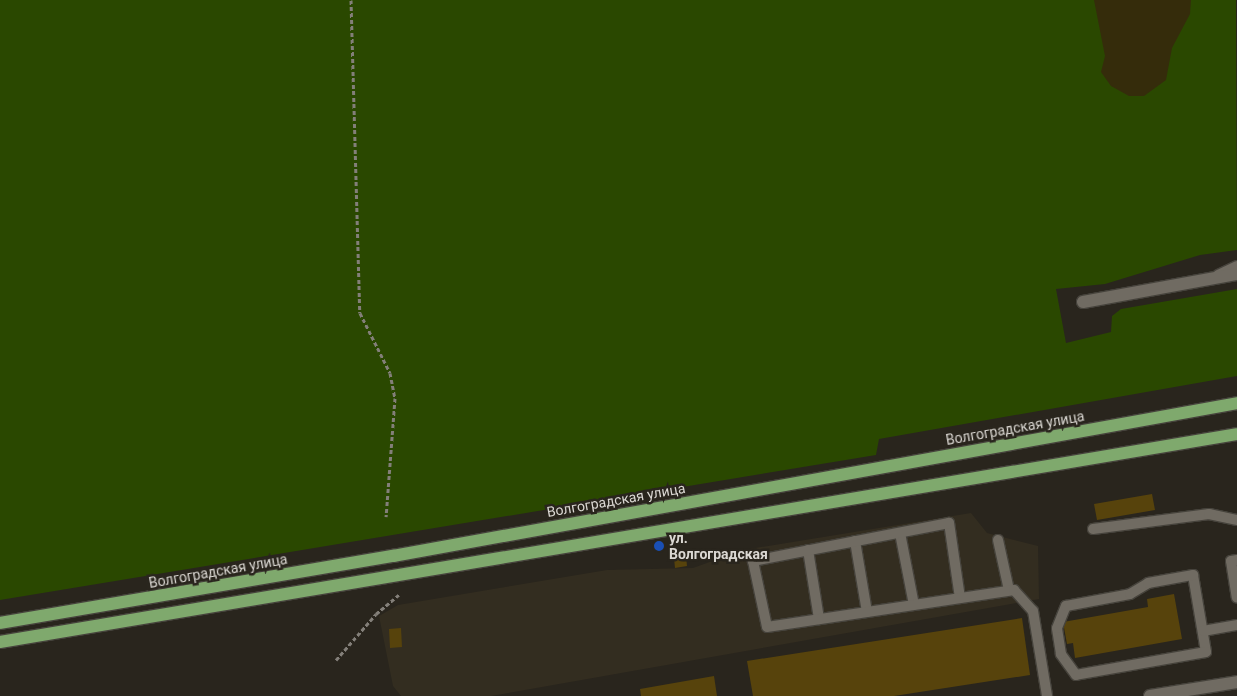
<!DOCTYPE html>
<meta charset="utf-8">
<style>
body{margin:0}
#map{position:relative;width:1237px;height:696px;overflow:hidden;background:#29251d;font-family:Roboto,sans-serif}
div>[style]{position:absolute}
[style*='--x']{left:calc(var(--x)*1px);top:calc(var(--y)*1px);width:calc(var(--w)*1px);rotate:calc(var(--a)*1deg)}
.built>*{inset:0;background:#332d20}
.green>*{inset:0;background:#2a4800}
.sand>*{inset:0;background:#352c0b}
.building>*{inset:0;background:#57430c}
.path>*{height:3px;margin-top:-1.5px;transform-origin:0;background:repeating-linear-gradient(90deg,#837f79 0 4px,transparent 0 6.5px)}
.roads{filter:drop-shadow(1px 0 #46433c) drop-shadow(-1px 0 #46433c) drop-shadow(0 1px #46433c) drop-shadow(0 -1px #46433c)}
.lane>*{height:10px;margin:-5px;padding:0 5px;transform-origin:5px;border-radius:5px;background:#706b62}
.street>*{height:12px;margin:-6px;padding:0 6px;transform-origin:6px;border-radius:6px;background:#706b62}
.primary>*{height:12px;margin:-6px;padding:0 6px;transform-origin:6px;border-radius:6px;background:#7fa96d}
.dots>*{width:14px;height:14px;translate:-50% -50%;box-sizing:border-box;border:2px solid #29251d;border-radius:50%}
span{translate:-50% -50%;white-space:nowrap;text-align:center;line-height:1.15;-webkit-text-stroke:5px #29251d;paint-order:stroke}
.street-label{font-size:14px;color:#dbd8d3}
.poi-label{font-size:14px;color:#dbd8d3;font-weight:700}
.left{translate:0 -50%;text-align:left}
</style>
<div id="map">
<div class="built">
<i style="clip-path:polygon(971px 513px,987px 533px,1038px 546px,1039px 599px,491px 696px,401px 696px,393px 686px,379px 616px,398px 605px,607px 570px,693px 568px,743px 550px)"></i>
</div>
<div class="green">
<i style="clip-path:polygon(0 0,1236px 0,1237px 250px,1200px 255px,1105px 284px,1056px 289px,1066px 343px,1111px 332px,1112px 316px,1121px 309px,1237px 289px,1237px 376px,879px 439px,876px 455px,0 600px)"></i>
</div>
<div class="sand">
<i style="clip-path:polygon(1094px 0,1191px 0,1190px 14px,1172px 48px,1166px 80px,1144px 96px,1129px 96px,1111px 86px,1101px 72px,1105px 56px)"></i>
</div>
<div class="building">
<i style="clip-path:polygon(1152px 494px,1155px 510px,1097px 520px,1094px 504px)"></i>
<i style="clip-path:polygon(686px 556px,687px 566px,675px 568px,674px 558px)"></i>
<i style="clip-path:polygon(1174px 594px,1182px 639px,1075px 658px,1073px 643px,1067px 644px,1063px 622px,1148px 607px,1147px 599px)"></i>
<i style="clip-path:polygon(1022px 618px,1030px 675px,894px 696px,753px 696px,747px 661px)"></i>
<i style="clip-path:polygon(401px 628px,402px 647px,390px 648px,389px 629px)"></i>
<i style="clip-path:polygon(714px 676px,717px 696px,641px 696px,640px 689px)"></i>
</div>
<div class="path">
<i style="--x:351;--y:0;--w:313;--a:88.4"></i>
<i style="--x:360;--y:313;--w:67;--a:63.4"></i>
<i style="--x:390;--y:373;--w:25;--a:79"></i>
<i style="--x:395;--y:398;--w:119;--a:94.3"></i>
<i style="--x:336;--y:660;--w:61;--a:-49"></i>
<i style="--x:376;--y:614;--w:30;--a:-40"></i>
</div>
<div class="roads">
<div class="lane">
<i style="--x:1218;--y:275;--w:21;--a:-25"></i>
<i style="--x:1093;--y:529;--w:117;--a:-7.4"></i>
<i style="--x:1209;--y:514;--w:29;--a:12"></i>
<i style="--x:900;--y:533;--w:73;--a:79"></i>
<i style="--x:998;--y:540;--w:51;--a:77.6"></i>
<i style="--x:855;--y:541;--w:72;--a:80.4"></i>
<i style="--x:808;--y:550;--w:70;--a:80.9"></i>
<i style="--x:1237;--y:560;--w:6;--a:171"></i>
<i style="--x:1231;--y:561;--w:37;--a:81"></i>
<i style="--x:1193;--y:575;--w:78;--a:80.4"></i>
<i style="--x:1206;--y:652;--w:132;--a:170"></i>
<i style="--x:1076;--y:675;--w:26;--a:-126"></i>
<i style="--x:1061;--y:654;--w:26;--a:-99"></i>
<i style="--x:1057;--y:628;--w:24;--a:-68"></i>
<i style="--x:1066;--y:606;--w:65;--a:-10.6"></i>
<i style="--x:1130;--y:594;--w:21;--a:-31"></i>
<i style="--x:1148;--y:583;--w:46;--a:-10.1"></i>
<i style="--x:960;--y:598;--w:76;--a:-98.3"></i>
<i style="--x:949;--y:523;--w:200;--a:169"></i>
<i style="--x:753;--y:561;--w:67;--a:78"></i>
<i style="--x:767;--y:627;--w:250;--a:-8.5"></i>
<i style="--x:1014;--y:590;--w:28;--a:48"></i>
<i style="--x:1033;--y:611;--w:86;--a:80.6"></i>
<i style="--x:1203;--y:631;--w:35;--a:-10"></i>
</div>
<div class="street">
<i style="--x:1083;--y:302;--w:157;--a:-10.3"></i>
<i style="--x:1150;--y:696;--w:88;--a:-9.1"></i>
</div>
<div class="primary">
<i style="--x:0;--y:623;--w:399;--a:-9.7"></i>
<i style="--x:393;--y:556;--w:858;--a:-10.27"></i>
<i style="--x:0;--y:642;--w:1254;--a:-9.54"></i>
</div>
</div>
<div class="dots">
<i style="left:659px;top:546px;background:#1a4fb4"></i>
</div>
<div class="street-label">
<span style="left:1015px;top:428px;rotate:-10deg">Волгоградская улица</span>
<span style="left:616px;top:500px;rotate:-10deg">Волгоградская улица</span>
<span style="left:218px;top:571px;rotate:-10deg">Волгоградская улица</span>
</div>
<div class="poi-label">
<span class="left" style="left:669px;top:546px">ул.<br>Волгоградская</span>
</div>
</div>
